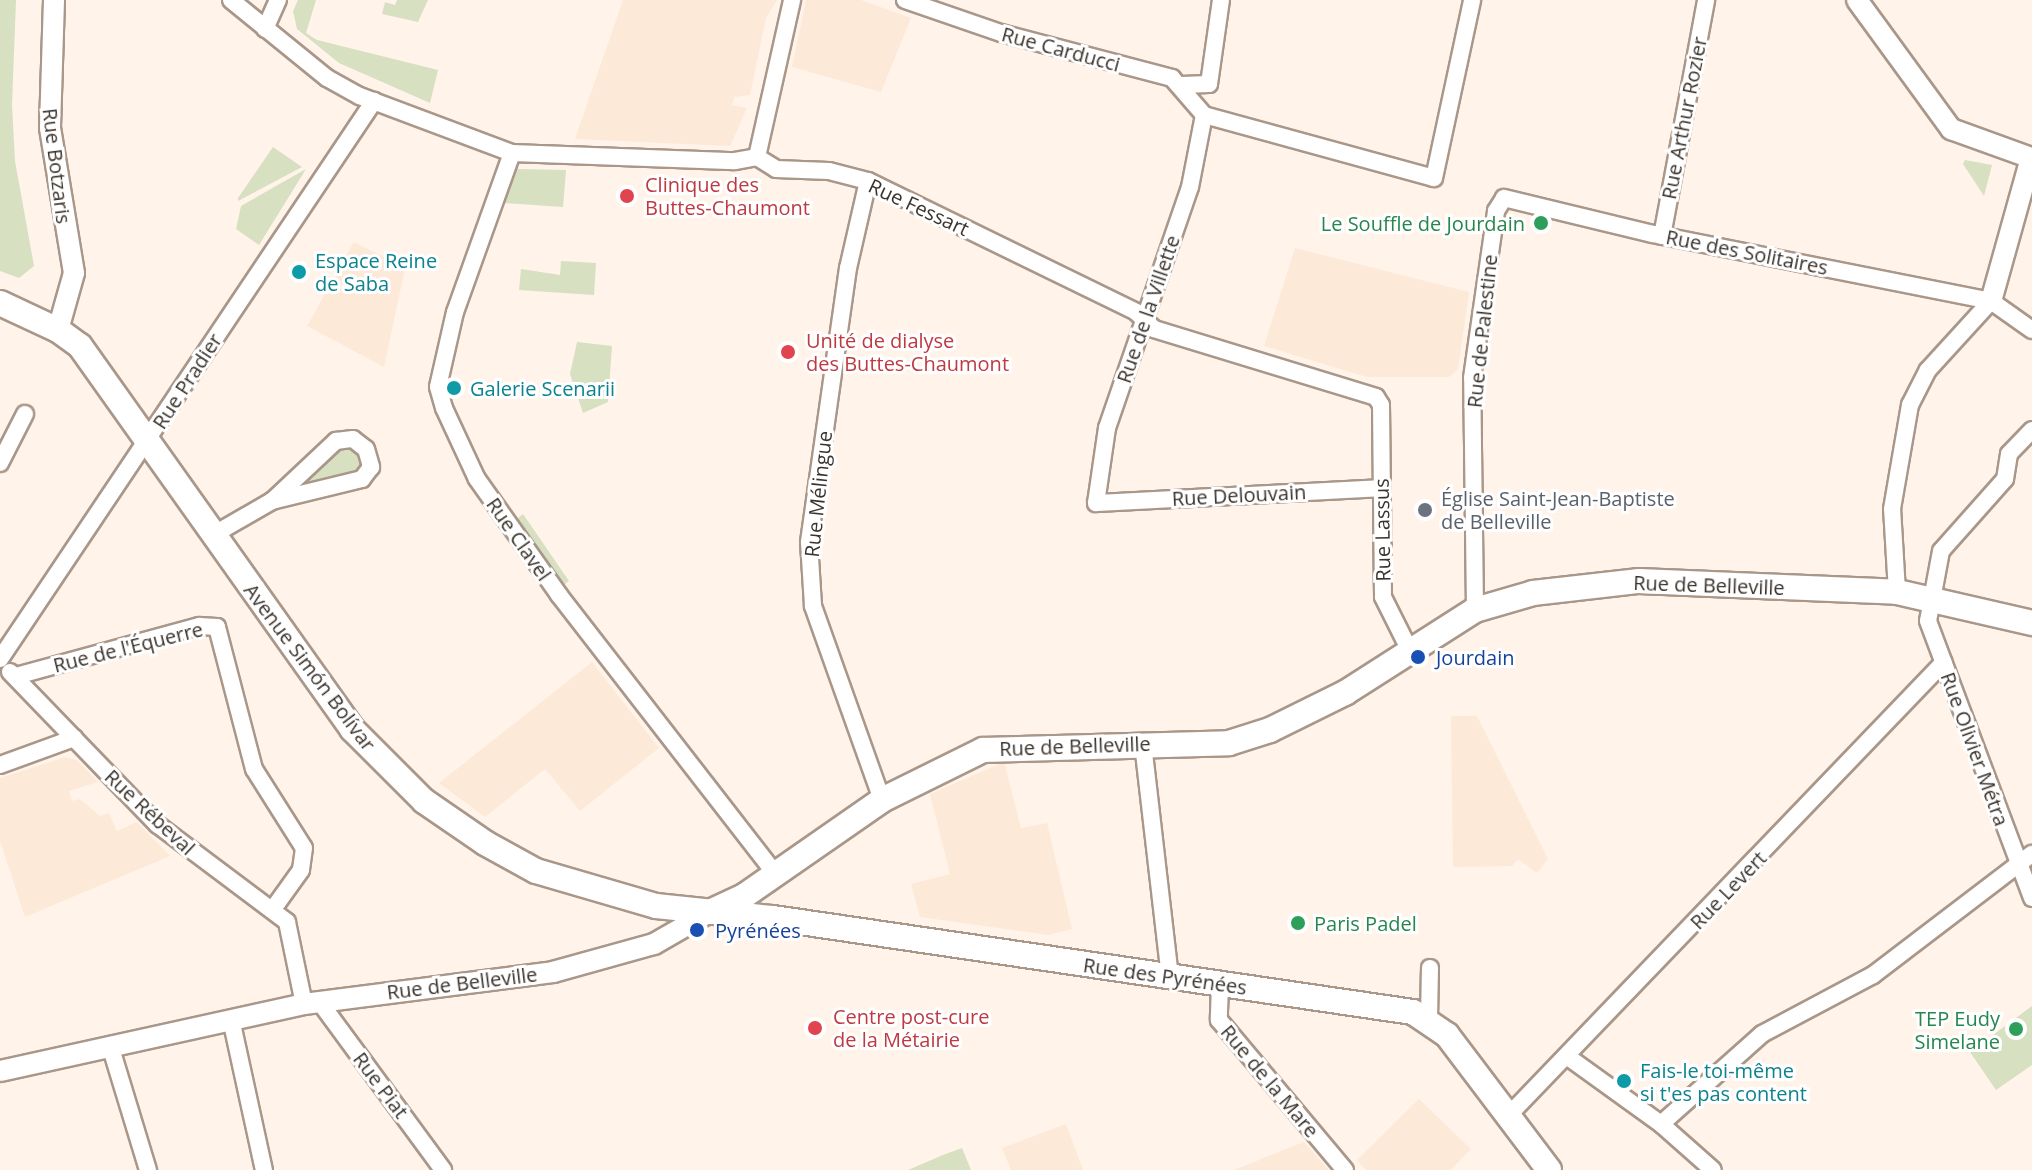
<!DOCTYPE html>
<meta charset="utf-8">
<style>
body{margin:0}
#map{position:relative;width:2032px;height:1170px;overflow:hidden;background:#fff3ea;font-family:"Open Sans",sans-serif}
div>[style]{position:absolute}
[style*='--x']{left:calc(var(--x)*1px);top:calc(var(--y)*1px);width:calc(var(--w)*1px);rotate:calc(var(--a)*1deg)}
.built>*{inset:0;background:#fde9d8}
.green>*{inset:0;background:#d7e0c0}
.roads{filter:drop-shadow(2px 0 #a99789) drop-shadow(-2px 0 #a99789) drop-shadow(0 2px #a99789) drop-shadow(0 -2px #a99789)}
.minor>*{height:16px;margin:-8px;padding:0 8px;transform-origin:8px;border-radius:8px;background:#fff}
.tertiary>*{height:20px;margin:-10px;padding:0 10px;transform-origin:10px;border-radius:10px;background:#fff}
.secondary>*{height:24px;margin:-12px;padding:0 12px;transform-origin:12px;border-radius:12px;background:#fff}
.dots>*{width:22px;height:22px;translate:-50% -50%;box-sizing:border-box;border:4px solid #fff;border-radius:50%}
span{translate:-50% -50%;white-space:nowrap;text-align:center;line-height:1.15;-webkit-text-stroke:6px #fff;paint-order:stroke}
.street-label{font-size:20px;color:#3a332d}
.health-label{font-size:20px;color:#be3a42}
.left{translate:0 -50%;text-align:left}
.leisure-label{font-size:20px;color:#27864d}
.right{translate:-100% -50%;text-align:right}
.culture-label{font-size:20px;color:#0d838f}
.worship-label{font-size:20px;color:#5b616d}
.transit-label{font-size:20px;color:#164399}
</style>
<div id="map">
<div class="built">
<i style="clip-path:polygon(623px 0,777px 0,766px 18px,750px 95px,734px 97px,732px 105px,747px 108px,730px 146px,575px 139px)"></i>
<i style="clip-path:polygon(806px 0,861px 0,911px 18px,881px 92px,792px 67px)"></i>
<i style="clip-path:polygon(354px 242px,405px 268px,384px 367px,307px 326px)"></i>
<i style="clip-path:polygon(1295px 248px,1469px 292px,1458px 369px,1449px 377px,1367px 377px,1264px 346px)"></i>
<i style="clip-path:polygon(592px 662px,659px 748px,580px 811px,545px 769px,485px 817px,439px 783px)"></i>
<i style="clip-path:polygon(1451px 716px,1477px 716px,1548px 859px,1537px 873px,1518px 859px,1512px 866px,1453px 867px)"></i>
<i style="clip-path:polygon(65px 757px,77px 760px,98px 782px,69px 791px,72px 801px,80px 799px,100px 816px,109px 813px,117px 831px,137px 822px,170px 856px,25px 917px,0 841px,0 778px)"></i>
<i style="clip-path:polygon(1004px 762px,1021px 828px,1047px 823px,1072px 929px,1048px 935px,920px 917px,911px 884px,950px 874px,930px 794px)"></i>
<i style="clip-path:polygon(1419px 1099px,1471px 1149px,1451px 1170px,1366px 1170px,1357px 1160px)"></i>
<i style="clip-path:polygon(1066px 1124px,1083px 1170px,1011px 1170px,1002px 1148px)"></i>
<i style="clip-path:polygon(1304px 1142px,1329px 1170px,1234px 1170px,1296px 1145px)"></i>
</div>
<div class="green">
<i style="clip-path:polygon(0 0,16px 0,12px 105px,15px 161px,34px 266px,19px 278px,0 271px)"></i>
<i style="clip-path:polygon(298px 0,316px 0,306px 33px,317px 40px,438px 70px,430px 103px,339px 63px,297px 29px,293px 11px)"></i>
<i style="clip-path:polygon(397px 0,428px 0,418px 22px,382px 14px,385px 2px,395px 5px)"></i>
<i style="clip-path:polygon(273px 147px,302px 167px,238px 201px,238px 198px)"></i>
<i style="clip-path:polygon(1965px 160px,1992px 165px,1984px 196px,1963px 164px)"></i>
<i style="clip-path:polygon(306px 169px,259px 245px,236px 229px,241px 206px)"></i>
<i style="clip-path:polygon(517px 169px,566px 170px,563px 207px,504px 203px)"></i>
<i style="clip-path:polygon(561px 261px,596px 263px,594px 295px,519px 290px,521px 269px,560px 275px)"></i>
<i style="clip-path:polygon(577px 342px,612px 346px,608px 402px,583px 413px,570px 374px)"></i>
<i style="clip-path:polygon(347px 445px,360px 454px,361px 475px,288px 495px,339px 446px)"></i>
<i style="clip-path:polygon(523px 514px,569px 581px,562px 586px,517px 519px)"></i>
<i style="clip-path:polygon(2032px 1006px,2032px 1065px,1996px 1090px,1970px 1052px)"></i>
<i style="clip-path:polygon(962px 1148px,971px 1170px,908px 1170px,943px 1155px)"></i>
</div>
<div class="roads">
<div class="minor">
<i style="--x:231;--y:0;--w:124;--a:39.1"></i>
<i style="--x:327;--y:78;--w:38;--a:29"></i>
<i style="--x:360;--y:96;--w:162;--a:20.6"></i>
<i style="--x:512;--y:153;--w:223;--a:2.1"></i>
<i style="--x:735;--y:161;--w:22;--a:-10"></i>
<i style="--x:905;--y:0;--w:102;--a:19"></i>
<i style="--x:1001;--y:33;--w:177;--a:14.7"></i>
<i style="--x:1172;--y:78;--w:49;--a:49.1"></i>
<i style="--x:265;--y:29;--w:32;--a:-66"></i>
<i style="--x:1181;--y:85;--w:28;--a:-2"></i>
<i style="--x:1209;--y:84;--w:85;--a:-81.9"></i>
<i style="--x:1204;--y:115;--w:73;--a:101"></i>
<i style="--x:1190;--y:187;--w:255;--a:109"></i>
<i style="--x:1107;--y:428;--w:76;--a:98.3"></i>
<i style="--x:1096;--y:503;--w:285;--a:-3"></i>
<i style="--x:1204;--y:115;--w:238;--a:15.3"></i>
<i style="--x:1434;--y:178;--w:182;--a:-77.9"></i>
<i style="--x:512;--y:153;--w:169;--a:109.7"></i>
<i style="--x:455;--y:312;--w:77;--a:102.8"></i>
<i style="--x:438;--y:387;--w:22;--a:74"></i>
<i style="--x:444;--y:408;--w:78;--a:65.1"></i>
<i style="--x:477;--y:479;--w:142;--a:54.7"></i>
<i style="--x:559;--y:595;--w:352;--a:52.2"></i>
<i style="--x:757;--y:157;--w:22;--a:32"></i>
<i style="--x:776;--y:169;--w:53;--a:2.2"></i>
<i style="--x:829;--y:171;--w:40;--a:14.4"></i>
<i style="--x:868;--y:181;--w:298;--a:26"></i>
<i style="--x:1136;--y:312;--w:25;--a:43"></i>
<i style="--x:1154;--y:329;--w:232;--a:17"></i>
<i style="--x:1376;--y:397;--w:9;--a:58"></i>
<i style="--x:1381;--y:405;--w:192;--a:89.4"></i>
<i style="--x:1383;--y:597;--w:63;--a:63.4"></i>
<i style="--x:757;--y:157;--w:161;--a:-77.4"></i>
<i style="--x:868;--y:181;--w:89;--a:102.9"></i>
<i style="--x:848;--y:268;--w:277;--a:98.1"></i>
<i style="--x:809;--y:542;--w:64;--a:86.4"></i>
<i style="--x:813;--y:606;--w:206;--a:70.4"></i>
<i style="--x:1662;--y:236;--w:240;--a:-79.4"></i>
<i style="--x:2032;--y:430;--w:33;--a:134"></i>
<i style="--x:2009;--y:454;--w:25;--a:99"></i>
<i style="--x:2005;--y:479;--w:96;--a:131.6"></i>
<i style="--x:1941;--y:551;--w:71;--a:100.5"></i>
<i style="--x:1928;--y:621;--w:296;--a:69.4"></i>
<i style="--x:0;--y:463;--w:55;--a:-63"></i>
<i style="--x:213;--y:535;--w:68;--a:-30"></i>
<i style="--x:272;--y:501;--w:88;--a:-43.2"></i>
<i style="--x:336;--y:441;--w:17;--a:-7"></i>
<i style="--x:353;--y:439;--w:16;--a:38"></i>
<i style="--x:366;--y:449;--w:19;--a:74"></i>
<i style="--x:371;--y:467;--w:15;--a:127"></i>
<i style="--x:362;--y:479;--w:93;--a:166.3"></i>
<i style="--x:1897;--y:592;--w:83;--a:-93.4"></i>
<i style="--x:1892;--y:509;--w:106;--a:-80.2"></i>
<i style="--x:1910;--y:405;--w:39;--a:-63"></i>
<i style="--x:1928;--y:370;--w:93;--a:-47.6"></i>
<i style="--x:1475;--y:610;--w:232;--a:-90.7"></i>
<i style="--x:1472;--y:378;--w:169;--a:-81.8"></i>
<i style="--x:1496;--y:211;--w:15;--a:-58"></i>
<i style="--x:1504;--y:198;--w:153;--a:13.6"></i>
<i style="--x:1653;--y:234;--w:345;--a:11.2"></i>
<i style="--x:1991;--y:301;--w:50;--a:35.3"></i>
<i style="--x:0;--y:659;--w:672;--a:-56.17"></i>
<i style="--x:10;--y:672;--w:213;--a:46"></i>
<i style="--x:158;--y:825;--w:161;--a:36.9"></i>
<i style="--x:287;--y:922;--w:84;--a:78.3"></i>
<i style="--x:16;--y:676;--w:190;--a:-15.3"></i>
<i style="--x:199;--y:626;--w:18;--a:3"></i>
<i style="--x:217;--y:627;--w:147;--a:75.4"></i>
<i style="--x:254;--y:769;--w:93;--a:57.7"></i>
<i style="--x:304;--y:848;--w:22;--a:98"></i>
<i style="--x:301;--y:870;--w:48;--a:125.7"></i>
<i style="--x:1143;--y:744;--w:235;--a:83.4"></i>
<i style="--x:0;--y:765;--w:79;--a:-20"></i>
<i style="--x:1220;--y:984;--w:36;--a:92"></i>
<i style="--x:1219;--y:1020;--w:196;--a:50"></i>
<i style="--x:319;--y:1001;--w:210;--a:53.7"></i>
<i style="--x:231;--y:1019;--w:155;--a:77.7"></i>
<i style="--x:1429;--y:1019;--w:51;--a:-88.9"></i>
<i style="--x:110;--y:1045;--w:131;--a:73.1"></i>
<i style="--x:1568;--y:1057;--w:115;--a:35.8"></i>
<i style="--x:1661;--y:1124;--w:69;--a:41.5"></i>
<i style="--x:1508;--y:1116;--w:629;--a:-46.16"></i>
<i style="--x:1661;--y:1124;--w:135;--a:-41.7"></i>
<i style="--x:1762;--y:1034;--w:126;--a:-28"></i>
<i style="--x:1873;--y:975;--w:200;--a:-37.3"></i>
</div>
<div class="tertiary">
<i style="--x:54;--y:0;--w:128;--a:91.8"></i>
<i style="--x:50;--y:128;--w:147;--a:80.6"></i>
<i style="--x:74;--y:273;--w:59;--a:105.7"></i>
<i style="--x:1857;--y:0;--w:160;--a:53.9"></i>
<i style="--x:1951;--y:129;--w:85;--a:19.9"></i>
<i style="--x:2031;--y:158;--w:148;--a:105.6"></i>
<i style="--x:0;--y:1071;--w:311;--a:-12.4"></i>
<i style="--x:304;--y:1004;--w:251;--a:-7.3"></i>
<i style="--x:553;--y:972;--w:105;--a:-15.5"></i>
<i style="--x:654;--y:944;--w:62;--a:-29.9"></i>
</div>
<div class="secondary">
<i style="--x:0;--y:303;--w:64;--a:25"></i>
<i style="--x:58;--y:330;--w:27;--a:36"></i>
<i style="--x:80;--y:346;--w:470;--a:54.6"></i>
<i style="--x:352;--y:729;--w:102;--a:45"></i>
<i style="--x:424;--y:801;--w:74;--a:34.5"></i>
<i style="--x:485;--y:843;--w:58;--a:28.8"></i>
<i style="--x:536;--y:871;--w:125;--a:16.3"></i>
<i style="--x:656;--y:906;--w:118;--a:5.9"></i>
<i style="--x:773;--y:918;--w:647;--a:8.36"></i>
<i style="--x:1413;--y:1012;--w:41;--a:34.1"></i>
<i style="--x:1447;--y:1035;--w:169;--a:52.9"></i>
<i style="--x:710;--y:912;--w:38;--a:-25"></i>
<i style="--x:744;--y:896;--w:168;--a:-34.8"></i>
<i style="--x:882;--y:800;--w:113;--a:-26.3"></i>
<i style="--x:983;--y:750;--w:246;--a:-1.6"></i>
<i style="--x:1229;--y:743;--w:43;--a:-17.6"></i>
<i style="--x:1270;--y:730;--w:84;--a:-26.3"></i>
<i style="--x:1345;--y:693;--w:154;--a:-32.6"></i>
<i style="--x:1475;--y:610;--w:60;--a:-16.3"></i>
<i style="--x:1533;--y:593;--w:107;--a:-6.5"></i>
<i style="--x:1639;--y:581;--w:258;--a:2.4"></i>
<i style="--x:1897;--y:592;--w:139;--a:12.9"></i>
</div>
</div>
<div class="dots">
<i style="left:627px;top:196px;background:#e0444e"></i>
<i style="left:1541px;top:223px;background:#2e9e5b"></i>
<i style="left:299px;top:272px;background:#0f9aa8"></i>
<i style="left:788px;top:352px;background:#e0444e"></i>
<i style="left:454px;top:388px;background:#0f9aa8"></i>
<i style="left:1425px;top:510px;background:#6b7280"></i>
<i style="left:1418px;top:657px;background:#1a4fb4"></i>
<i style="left:1298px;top:923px;background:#2e9e5b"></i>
<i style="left:697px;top:930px;background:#1a4fb4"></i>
<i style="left:815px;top:1028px;background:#e0444e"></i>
<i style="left:2016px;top:1029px;background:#2e9e5b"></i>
<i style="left:1624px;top:1081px;background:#0f9aa8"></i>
</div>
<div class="street-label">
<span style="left:1061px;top:49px;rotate:15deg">Rue Carducci</span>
<span style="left:1684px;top:118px;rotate:-79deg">Rue Arthur Rozier</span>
<span style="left:57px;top:166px;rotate:83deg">Rue Botzaris</span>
<span style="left:919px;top:207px;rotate:25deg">Rue Fessart</span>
<span style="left:1747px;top:252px;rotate:11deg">Rue des Solitaires</span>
<span style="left:1148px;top:309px;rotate:-71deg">Rue de la Villette</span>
<span style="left:1482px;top:331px;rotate:-84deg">Rue de Palestine</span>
<span style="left:187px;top:381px;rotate:-57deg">Rue Pradier</span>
<span style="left:818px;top:494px;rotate:-84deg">Rue Mélingue</span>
<span style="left:1239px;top:495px;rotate:-3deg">Rue Delouvain</span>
<span style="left:1382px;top:530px;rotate:-91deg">Rue Lassus</span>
<span style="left:519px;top:539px;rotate:55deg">Rue Clavel</span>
<span style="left:1709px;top:585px;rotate:2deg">Rue de Belleville</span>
<span style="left:128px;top:647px;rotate:-14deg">Rue de l'Équerre</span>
<span style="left:310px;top:667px;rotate:53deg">Avenue Simón Bolívar</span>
<span style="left:1075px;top:746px;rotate:-2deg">Rue de Belleville</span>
<span style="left:1975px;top:749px;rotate:70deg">Rue Olivier Métra</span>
<span style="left:150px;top:812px;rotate:43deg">Rue Rébeval</span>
<span style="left:1728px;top:890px;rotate:-46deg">Rue Levert</span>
<span style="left:1165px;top:976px;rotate:8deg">Rue des Pyrénées</span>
<span style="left:462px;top:983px;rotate:-7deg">Rue de Belleville</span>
<span style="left:1270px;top:1081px;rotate:50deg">Rue de la Mare</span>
<span style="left:381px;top:1085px;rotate:53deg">Rue Piat</span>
</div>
<div class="health-label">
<span class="left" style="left:645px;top:196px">Clinique des<br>Buttes-Chaumont</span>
<span class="left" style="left:806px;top:352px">Unité de dialyse<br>des Buttes-Chaumont</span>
<span class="left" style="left:833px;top:1028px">Centre post-cure<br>de la Métairie</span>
</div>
<div class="leisure-label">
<span class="right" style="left:1525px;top:223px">Le Souffle de Jourdain</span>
<span class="left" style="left:1314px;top:923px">Paris Padel</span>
<span class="right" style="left:2000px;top:1030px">TEP Eudy<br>Simelane</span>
</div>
<div class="culture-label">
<span class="left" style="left:315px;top:272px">Espace Reine<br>de Saba</span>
<span class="left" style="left:470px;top:388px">Galerie Scenarii</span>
<span class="left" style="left:1640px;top:1082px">Fais-le toi-même<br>si t'es pas content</span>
</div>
<div class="worship-label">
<span class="left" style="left:1441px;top:510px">Église Saint-Jean-Baptiste<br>de Belleville</span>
</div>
<div class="transit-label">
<span class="left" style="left:1436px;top:657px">Jourdain</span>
<span class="left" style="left:715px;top:930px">Pyrénées</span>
</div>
</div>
